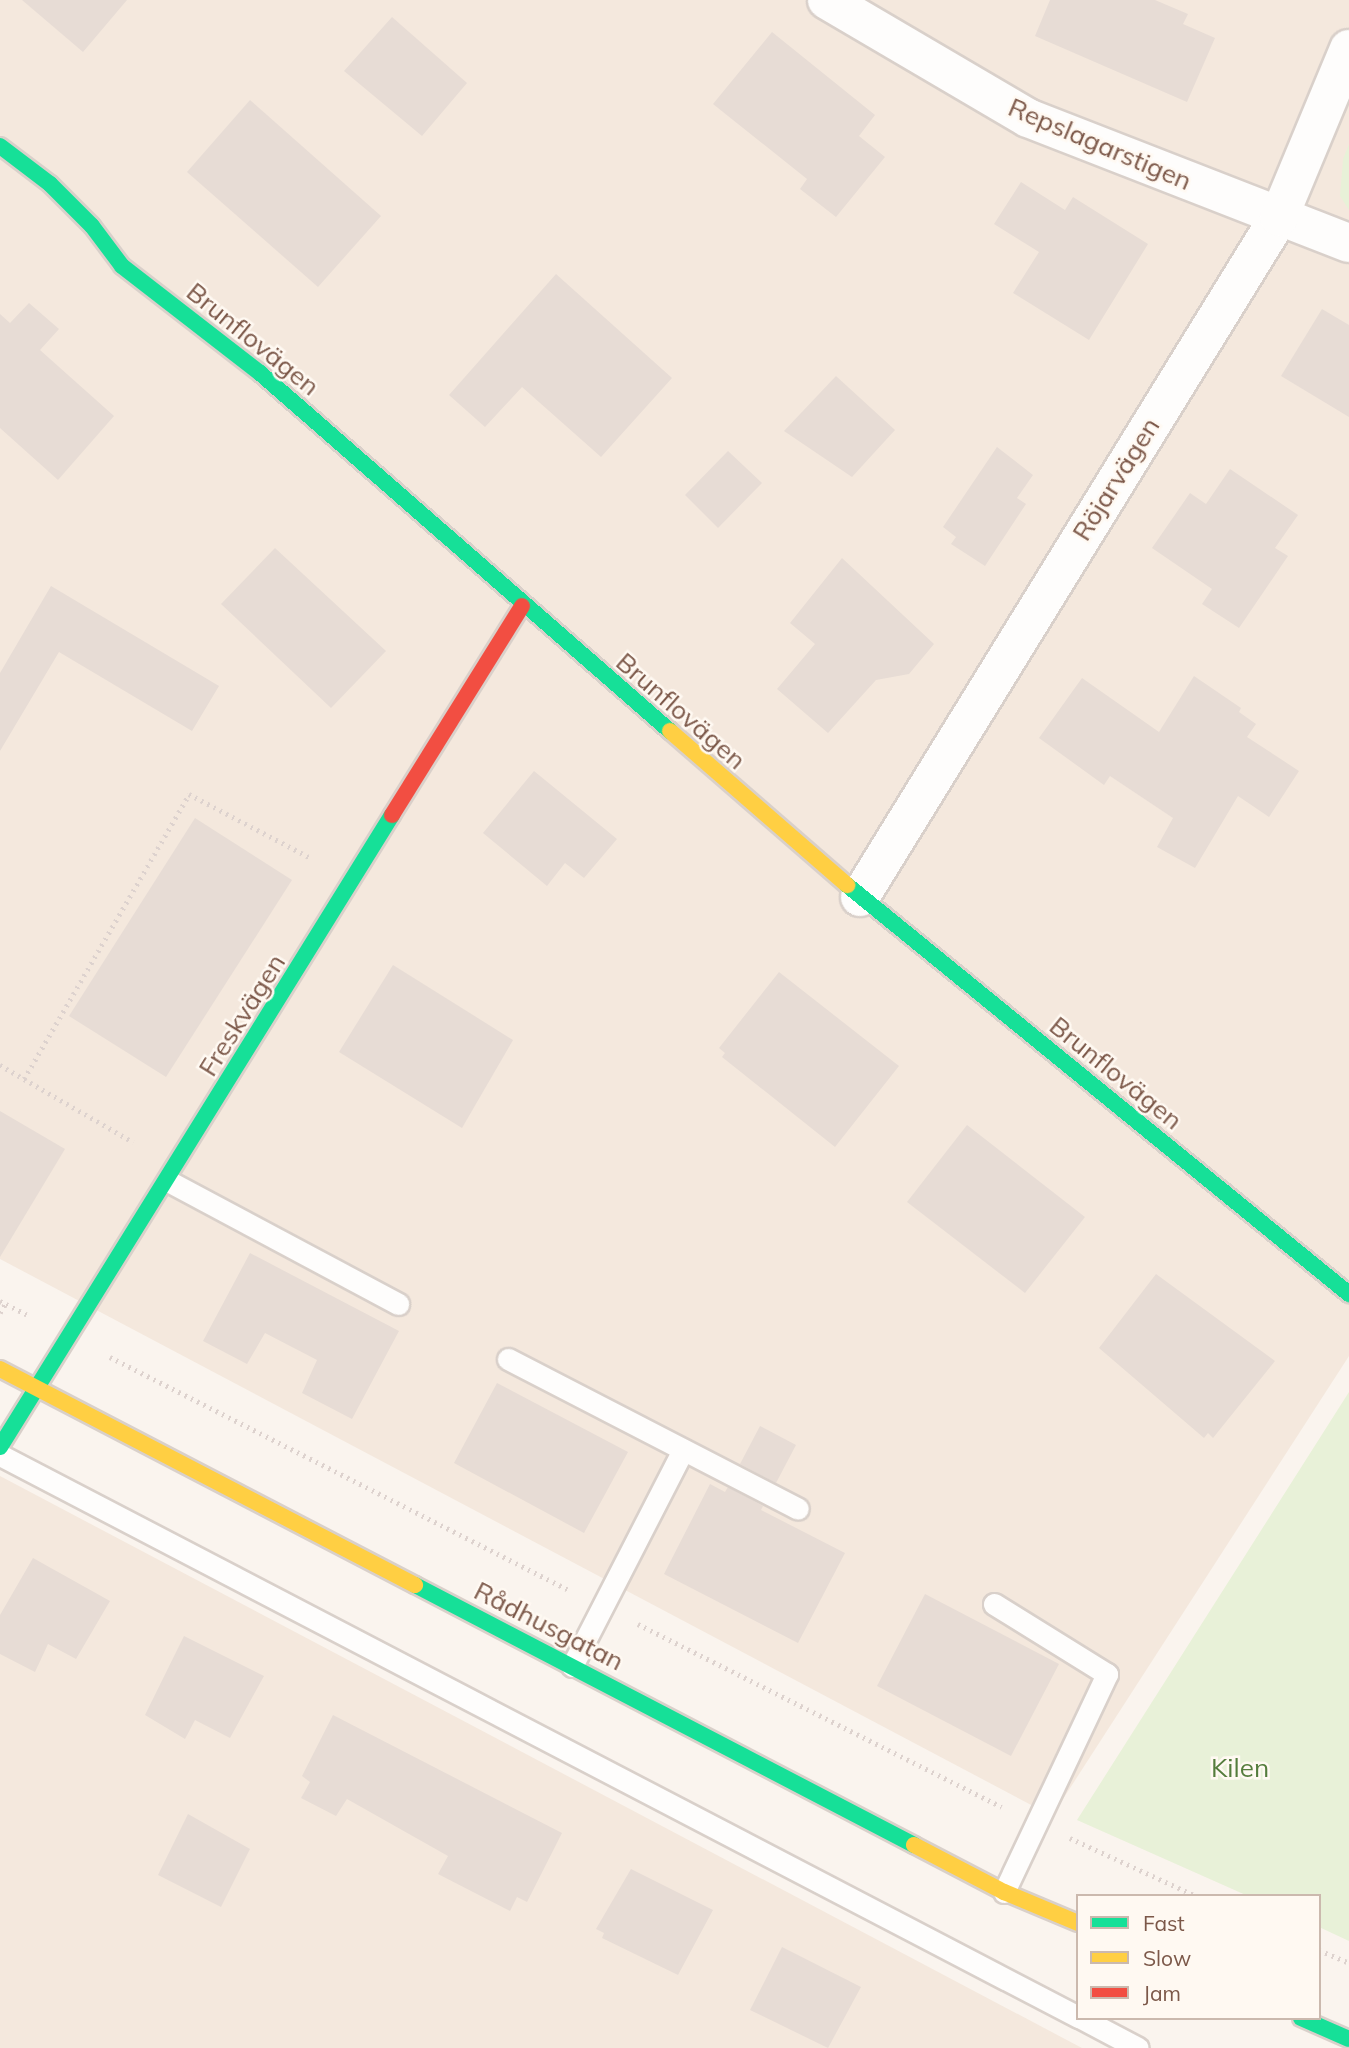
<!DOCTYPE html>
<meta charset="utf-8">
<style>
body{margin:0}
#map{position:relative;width:1349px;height:2048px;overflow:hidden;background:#faf4ee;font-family:Mulish,sans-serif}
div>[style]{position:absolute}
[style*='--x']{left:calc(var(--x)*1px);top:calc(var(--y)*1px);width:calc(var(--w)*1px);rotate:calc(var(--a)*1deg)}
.residential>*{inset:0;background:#f4e8dd}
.green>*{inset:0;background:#e8f1d8}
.building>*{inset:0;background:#e7dcd5}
.path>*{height:4.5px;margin-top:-2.25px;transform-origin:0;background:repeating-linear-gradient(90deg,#ddd2ce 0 2px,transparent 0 7px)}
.roads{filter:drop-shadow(2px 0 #d9d0ca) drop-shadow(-2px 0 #d9d0ca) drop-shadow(0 2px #d9d0ca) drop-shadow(0 -2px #d9d0ca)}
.lane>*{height:21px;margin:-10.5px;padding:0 10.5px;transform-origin:10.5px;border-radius:10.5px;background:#fefdfc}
.street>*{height:38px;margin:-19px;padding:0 19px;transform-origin:19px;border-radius:19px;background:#fefdfc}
.fast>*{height:16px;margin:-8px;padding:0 8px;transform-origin:8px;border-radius:8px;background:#16e098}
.slow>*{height:16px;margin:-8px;padding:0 8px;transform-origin:8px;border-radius:8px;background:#ffcf43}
.jam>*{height:16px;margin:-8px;padding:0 8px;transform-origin:8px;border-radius:8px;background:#f24e42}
span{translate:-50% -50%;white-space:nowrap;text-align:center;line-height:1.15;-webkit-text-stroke:5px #fff9f2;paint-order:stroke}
.street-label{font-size:26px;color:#7c5849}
.park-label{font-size:26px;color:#557d3d}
.legend{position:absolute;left:1076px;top:1894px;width:245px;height:126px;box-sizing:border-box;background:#fff9f2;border:2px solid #cbb9ae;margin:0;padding:9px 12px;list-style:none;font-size:21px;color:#7c5849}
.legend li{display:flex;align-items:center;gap:14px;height:35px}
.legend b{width:35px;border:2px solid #cbb9ae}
</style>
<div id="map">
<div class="residential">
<i style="clip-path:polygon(0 0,1349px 0,1349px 1356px,1052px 1816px,0 1259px)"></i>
<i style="clip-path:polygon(0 1476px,1082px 2048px,0 2048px)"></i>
</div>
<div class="green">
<i style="clip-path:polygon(1349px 144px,1349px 210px,1340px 196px,1343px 159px)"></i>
<i style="clip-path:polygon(1349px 1392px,1349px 1941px,1319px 1927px,1319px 1896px,1248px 1896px,1077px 1820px)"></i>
</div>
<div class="building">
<i style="clip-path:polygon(22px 0,127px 0,83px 52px)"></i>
<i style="clip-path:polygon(1050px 0,1155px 0,1188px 14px,1183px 24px,1215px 38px,1187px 102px,1035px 36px)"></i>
<i style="clip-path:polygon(392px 17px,467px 83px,422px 136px,344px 71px)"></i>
<i style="clip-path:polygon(772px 32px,875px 115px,859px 136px,885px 157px,836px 217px,800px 189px,807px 179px,713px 104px)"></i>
<i style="clip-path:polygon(250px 100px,381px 216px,318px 287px,187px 172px)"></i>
<i style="clip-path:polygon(1021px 182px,1065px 210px,1073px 197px,1148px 244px,1089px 340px,1013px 293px,1039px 252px,994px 224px)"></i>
<i style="clip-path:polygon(556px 274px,672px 378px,601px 457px,522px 387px,485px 427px,449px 395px)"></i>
<i style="clip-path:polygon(29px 303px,59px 329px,40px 350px,114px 416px,58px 480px,0 428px,0 314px,10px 323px)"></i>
<i style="clip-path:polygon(1322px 309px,1349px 325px,1349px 417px,1281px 376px)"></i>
<i style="clip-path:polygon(836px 376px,895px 430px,852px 477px,784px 431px)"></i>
<i style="clip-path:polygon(997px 447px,1033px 475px,1017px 498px,1026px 504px,985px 566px,951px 544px,956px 537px,943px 527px)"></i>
<i style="clip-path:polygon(728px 451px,762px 483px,718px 528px,685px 495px)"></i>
<i style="clip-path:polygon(1230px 469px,1298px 515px,1275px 548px,1288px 556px,1239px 628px,1202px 604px,1212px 589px,1152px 548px,1190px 493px,1206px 504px)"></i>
<i style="clip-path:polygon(275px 548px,386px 651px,331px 708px,221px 604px)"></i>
<i style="clip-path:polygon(842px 558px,934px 644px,909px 674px,876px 680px,828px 733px,777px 689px,815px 644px,790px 623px)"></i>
<i style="clip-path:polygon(51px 586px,219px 686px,192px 731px,59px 652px,0 751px,0 673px)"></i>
<i style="clip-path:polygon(1194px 676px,1241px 708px,1239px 712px,1256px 724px,1247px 737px,1299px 771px,1269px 817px,1238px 796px,1195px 868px,1157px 847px,1173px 818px,1110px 776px,1104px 785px,1039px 738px,1082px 678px,1159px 732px)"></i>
<i style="clip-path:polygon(534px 771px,617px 839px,584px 878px,565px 863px,547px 886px,483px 833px)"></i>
<i style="clip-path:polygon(195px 818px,292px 880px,166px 1077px,69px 1016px)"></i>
<i style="clip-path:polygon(393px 965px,513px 1040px,462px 1128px,339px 1052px)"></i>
<i style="clip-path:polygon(779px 972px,899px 1066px,835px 1147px,722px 1057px,725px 1053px,719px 1048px)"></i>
<i style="clip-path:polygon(0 1111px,65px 1149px,0 1257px)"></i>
<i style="clip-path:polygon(967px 1125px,1085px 1217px,1025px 1293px,907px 1202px)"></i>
<i style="clip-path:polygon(250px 1253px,399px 1331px,352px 1419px,302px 1393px,317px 1360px,265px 1333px,247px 1364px,203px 1341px)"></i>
<i style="clip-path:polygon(1156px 1274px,1275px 1361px,1213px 1438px,1208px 1433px,1204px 1438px,1099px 1348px)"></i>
<i style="clip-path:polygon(497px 1383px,628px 1452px,584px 1533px,454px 1463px)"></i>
<i style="clip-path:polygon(760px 1426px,796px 1445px,776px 1483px,740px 1464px)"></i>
<i style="clip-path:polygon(710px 1484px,725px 1492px,728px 1487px,763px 1506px,761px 1510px,845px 1553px,798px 1643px,664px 1574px)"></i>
<i style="clip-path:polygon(33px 1558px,110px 1601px,76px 1659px,48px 1644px,35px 1672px,0 1654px,0 1615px)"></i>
<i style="clip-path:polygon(925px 1594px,1059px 1664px,1011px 1756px,877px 1686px)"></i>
<i style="clip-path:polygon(184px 1636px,264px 1676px,230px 1738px,195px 1720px,185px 1739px,145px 1715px)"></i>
<i style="clip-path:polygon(333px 1715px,562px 1833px,527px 1902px,517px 1897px,510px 1911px,438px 1874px,448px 1856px,347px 1799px,336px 1816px,301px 1798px,310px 1782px,302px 1776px)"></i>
<i style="clip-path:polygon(188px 1814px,250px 1849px,221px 1907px,158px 1875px)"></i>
<i style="clip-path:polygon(631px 1869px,713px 1910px,678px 1975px,602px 1938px,604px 1933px,596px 1929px)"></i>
<i style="clip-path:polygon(782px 1947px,861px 1987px,828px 2048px,750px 2010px)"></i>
</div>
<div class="path">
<i style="--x:0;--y:1065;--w:154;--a:30.1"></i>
<i style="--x:24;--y:1079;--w:329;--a:-59.9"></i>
<i style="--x:189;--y:794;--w:136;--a:27.7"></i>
<i style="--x:0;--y:1301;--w:30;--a:27"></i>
<i style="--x:0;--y:1313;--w:10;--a:-61"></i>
<i style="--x:110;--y:1357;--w:513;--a:26.92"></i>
<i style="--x:638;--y:1624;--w:407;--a:26.7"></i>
<i style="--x:1070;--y:1838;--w:139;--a:24.7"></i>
<i style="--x:1319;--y:1950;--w:33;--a:23"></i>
</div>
<div class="roads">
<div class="lane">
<i style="--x:168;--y:1181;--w:261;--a:28.1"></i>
<i style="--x:508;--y:1359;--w:326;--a:27.3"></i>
<i style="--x:0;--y:1455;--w:1216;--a:27.53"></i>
<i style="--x:994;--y:1604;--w:133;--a:31.8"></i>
<i style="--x:1107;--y:1674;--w:241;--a:115.3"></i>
<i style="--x:572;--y:1666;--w:243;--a:-62.8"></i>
<i style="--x:1081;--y:2018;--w:64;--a:27.8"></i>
</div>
<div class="street">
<i style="--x:827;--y:0;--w:233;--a:30.4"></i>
<i style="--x:1028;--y:118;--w:344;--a:21.3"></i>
<i style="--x:860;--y:897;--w:799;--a:-58.36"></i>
<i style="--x:1279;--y:217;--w:182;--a:-67.4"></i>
</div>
<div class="fast">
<i style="--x:0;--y:146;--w:63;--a:37.2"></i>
<i style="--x:50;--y:184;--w:59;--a:45"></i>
<i style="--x:92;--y:226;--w:50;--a:53.1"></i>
<i style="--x:122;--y:266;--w:175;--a:37.8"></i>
<i style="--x:260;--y:373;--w:544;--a:41.13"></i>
<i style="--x:847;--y:885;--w:648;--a:39.17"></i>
<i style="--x:0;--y:1447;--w:744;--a:-58.19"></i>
<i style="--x:415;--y:1585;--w:563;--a:27.52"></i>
<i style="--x:1301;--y:2018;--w:52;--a:23.6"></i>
</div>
<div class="slow">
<i style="--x:670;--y:731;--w:235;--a:41"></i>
<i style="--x:0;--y:1369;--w:468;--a:27.5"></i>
<i style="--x:914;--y:1845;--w:102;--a:27.6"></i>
<i style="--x:1004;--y:1892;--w:80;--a:22.7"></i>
</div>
<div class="jam">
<i style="--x:392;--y:815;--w:246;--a:-58.1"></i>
</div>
</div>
<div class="street-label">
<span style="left:1100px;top:144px;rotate:23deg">Repslagarstigen</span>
<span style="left:253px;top:339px;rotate:39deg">Brunflovägen</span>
<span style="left:1116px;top:479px;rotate:-58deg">Röjarvägen</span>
<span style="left:681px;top:711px;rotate:41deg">Brunflovägen</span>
<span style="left:242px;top:1015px;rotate:-58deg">Freskvägen</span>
<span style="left:1116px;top:1073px;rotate:39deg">Brunflovägen</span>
<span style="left:549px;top:1626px;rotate:27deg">Rådhusgatan</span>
</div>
<div class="park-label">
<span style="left:1240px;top:1768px">Kilen</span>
</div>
<ul class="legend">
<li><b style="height:9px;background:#16e098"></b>Fast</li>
<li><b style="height:9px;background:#ffcf43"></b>Slow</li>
<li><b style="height:9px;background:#f24e42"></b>Jam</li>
</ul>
</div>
